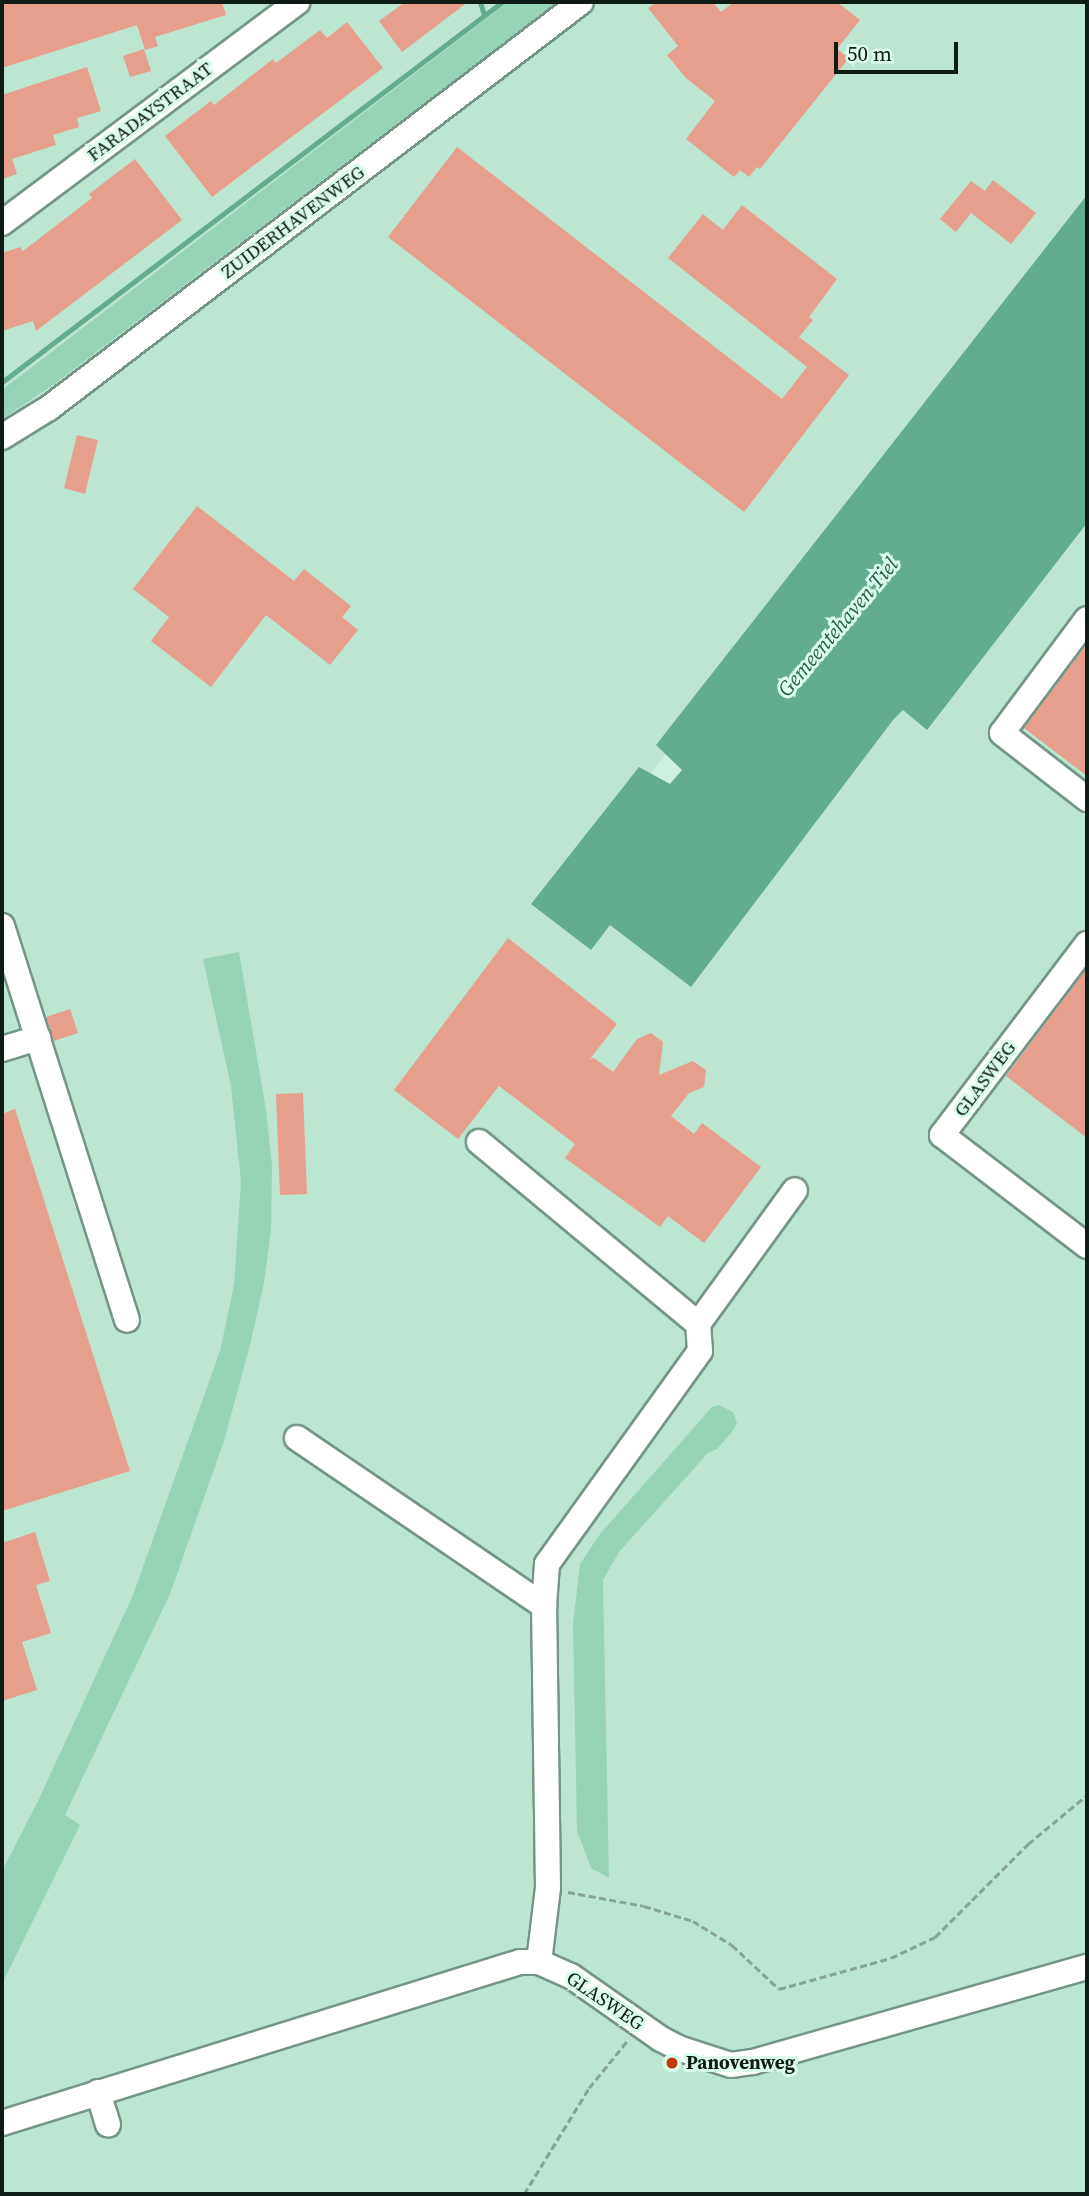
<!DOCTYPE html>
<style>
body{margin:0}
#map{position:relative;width:1089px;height:2196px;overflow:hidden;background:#cdefde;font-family:"Source Serif 4",serif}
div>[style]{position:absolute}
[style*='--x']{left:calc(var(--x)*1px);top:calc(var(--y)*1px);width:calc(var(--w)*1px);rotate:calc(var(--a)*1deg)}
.built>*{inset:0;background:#bce6d2}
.green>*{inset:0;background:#96d4b8}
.water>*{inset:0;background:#62ad8d}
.stream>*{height:5px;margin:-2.5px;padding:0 2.5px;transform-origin:2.5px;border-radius:2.5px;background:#62ad8d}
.building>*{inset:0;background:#e69f8c}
.path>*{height:2.5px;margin-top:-1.25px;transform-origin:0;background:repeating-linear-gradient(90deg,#89a497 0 7px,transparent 0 10.5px)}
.roads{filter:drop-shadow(2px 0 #759586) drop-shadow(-2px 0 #759586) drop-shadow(0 2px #759586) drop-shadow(0 -2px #759586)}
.minor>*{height:24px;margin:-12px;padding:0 12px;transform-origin:12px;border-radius:12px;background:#fff}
.dots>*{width:19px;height:19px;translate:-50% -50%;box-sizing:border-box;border:4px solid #dafceb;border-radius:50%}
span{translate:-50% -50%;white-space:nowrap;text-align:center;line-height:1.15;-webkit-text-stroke:6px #dafceb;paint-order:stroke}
.street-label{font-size:19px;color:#0f1c16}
.poi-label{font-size:19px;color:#0f1c16;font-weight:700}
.left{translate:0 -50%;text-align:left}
.water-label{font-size:21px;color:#255f48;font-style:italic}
.frame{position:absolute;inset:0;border:4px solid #0f1c16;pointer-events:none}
.scale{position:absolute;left:834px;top:42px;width:124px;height:32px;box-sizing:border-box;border:4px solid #0f1c16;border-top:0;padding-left:9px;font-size:21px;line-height:24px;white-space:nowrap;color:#0f1c16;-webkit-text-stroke:5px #dafceb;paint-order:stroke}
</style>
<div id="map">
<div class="built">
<i style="clip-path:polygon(2px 2px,1087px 2px,1087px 223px,551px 899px,893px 687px,1087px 505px,1087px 2194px,2px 2194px)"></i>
</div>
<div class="green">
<i style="clip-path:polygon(508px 2px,557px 2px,53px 385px,2px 419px,2px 390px)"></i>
<i style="clip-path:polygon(239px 952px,266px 1110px,272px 1165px,271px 1231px,264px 1283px,250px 1345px,224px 1441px,170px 1594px,65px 1815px,80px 1825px,2px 1984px,2px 1871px,38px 1801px,133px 1595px,220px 1351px,234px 1285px,241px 1182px,231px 1086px,203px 959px)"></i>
<i style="clip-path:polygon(719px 1405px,733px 1412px,737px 1423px,732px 1432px,717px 1449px,708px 1453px,619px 1552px,603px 1580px,609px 1878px,591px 1868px,577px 1831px,573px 1624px,580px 1564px,600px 1534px,712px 1407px)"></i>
</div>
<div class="water">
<i style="clip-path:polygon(1087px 195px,1087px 523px,927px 730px,903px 710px,893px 720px,691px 987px,610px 925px,591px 950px,531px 904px,639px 767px,670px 784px,682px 770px,656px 745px)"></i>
</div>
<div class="stream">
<i style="--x:480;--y:2;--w:14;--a:73"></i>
<i style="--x:2;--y:382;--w:628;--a:-37.23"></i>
</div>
<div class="building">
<i style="clip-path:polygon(2px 2px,222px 2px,226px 15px,155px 37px,158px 46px,145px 50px,137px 25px,2px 68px)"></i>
<i style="clip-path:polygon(405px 2px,468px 2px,402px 52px,379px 21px)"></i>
<i style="clip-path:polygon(657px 2px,713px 2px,721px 12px,734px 2px,837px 2px,860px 20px,837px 49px,849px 58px,760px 169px,757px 167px,749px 177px,740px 170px,734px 177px,686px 139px,715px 101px,686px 78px,667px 55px,678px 46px,648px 8px)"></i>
<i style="clip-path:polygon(347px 22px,383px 68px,212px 197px,165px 136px,211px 101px,214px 105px,273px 59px,276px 63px,320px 30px,327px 38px)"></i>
<i style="clip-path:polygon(144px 49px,151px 71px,130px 77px,123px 56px)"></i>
<i style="clip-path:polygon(87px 67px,101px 111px,77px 118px,79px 127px,53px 135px,56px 145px,12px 159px,17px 174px,2px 179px,2px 95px)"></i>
<i style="clip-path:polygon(457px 147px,782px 399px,807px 367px,668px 258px,703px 214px,723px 230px,742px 205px,837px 279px,809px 317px,813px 320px,799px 337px,849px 375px,744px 512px,388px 237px)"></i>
<i style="clip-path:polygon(135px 159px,182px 220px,36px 331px,33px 321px,2px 331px,2px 253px,20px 247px,23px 251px,92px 198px,89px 194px)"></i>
<i style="clip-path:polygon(993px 180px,1036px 213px,1011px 244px,971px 213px,956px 232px,940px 219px,971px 181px,985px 191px)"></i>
<i style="clip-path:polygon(77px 435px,98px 440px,85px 494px,64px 488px)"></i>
<i style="clip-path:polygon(197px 506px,294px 581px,304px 569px,351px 606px,342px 617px,358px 630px,330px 665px,266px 615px,211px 687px,151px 641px,169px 617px,133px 589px)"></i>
<i style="clip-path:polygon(1087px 644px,1087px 776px,1024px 728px)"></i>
<i style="clip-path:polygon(508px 938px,617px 1024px,590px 1059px,594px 1058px,613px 1072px,637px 1039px,651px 1033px,663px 1042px,659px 1075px,693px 1061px,706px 1070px,704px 1087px,689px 1093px,671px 1116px,694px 1134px,702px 1123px,761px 1167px,704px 1243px,668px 1216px,660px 1227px,565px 1158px,575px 1144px,499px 1086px,458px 1139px,394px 1090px)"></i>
<i style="clip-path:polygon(1087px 968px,1087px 1138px,1006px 1076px)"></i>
<i style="clip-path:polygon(70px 1009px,78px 1033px,54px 1041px,46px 1017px)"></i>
<i style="clip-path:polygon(303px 1093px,307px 1194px,280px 1195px,276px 1094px)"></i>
<i style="clip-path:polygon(15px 1109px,130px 1471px,2px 1511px,2px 1114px)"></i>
<i style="clip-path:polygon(35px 1532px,50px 1581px,36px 1585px,51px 1633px,22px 1642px,37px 1690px,2px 1701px,2px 1543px)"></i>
</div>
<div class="path">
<i style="--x:568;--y:1892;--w:77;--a:10.4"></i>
<i style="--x:644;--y:1906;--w:51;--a:17"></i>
<i style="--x:693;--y:1921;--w:46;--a:31.6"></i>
<i style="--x:732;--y:1945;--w:64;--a:43.1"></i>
<i style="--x:779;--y:1989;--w:116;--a:-15.5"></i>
<i style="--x:891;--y:1958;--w:49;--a:-25.5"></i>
<i style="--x:935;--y:1937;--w:132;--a:-45"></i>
<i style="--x:1028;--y:1844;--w:77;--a:-39.7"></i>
<i style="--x:524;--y:2194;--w:124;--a:-58.5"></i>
<i style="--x:589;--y:2088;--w:60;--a:-51"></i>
</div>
<div class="roads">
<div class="minor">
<i style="--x:2;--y:223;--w:369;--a:-36.8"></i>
<i style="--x:2;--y:437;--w:55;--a:-31.7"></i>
<i style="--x:49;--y:408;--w:669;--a:-37.35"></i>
<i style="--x:1087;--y:619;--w:142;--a:126.7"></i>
<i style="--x:1002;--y:733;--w:108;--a:37.8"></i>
<i style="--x:2;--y:926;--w:413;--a:72.4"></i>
<i style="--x:1087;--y:944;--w:240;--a:127.2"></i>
<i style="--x:942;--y:1135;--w:183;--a:37.4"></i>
<i style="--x:2;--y:1049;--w:38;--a:-17"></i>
<i style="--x:479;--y:1142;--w:285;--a:39.7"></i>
<i style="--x:297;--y:1438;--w:299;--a:34.2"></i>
<i style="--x:539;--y:1962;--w:75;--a:-83.1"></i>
<i style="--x:548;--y:1888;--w:282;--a:-90.8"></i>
<i style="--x:544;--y:1606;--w:42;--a:-85.9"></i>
<i style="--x:547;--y:1564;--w:262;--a:-54.3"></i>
<i style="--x:700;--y:1351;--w:27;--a:-94"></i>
<i style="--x:698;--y:1324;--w:165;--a:-54.1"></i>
<i style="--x:98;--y:2092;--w:34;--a:73"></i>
<i style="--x:2;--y:2123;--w:542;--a:-17.27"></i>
<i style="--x:520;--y:1962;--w:19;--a:0"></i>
<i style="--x:539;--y:1962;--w:35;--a:24"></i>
<i style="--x:571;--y:1976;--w:110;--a:35"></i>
<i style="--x:661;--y:2039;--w:22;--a:27"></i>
<i style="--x:681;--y:2049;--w:52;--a:17.7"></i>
<i style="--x:731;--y:2065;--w:22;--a:-8"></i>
<i style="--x:753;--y:2062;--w:347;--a:-15.9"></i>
</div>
</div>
<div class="dots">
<i style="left:672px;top:2063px;background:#c1380e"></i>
</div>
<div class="street-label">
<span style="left:150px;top:112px;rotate:-37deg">FARADAYSTRAAT</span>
<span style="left:293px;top:222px;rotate:-37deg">ZUIDERHAVENWEG</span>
<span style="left:985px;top:1079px;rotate:-53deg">GLASWEG</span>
<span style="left:605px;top:2001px;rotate:34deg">GLASWEG</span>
</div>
<div class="poi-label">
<span class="left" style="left:686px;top:2063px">Panovenweg</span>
</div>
<div class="water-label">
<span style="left:838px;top:627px;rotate:-50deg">Gemeentehaven Tiel</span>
</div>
<div class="frame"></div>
<div class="scale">50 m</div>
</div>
